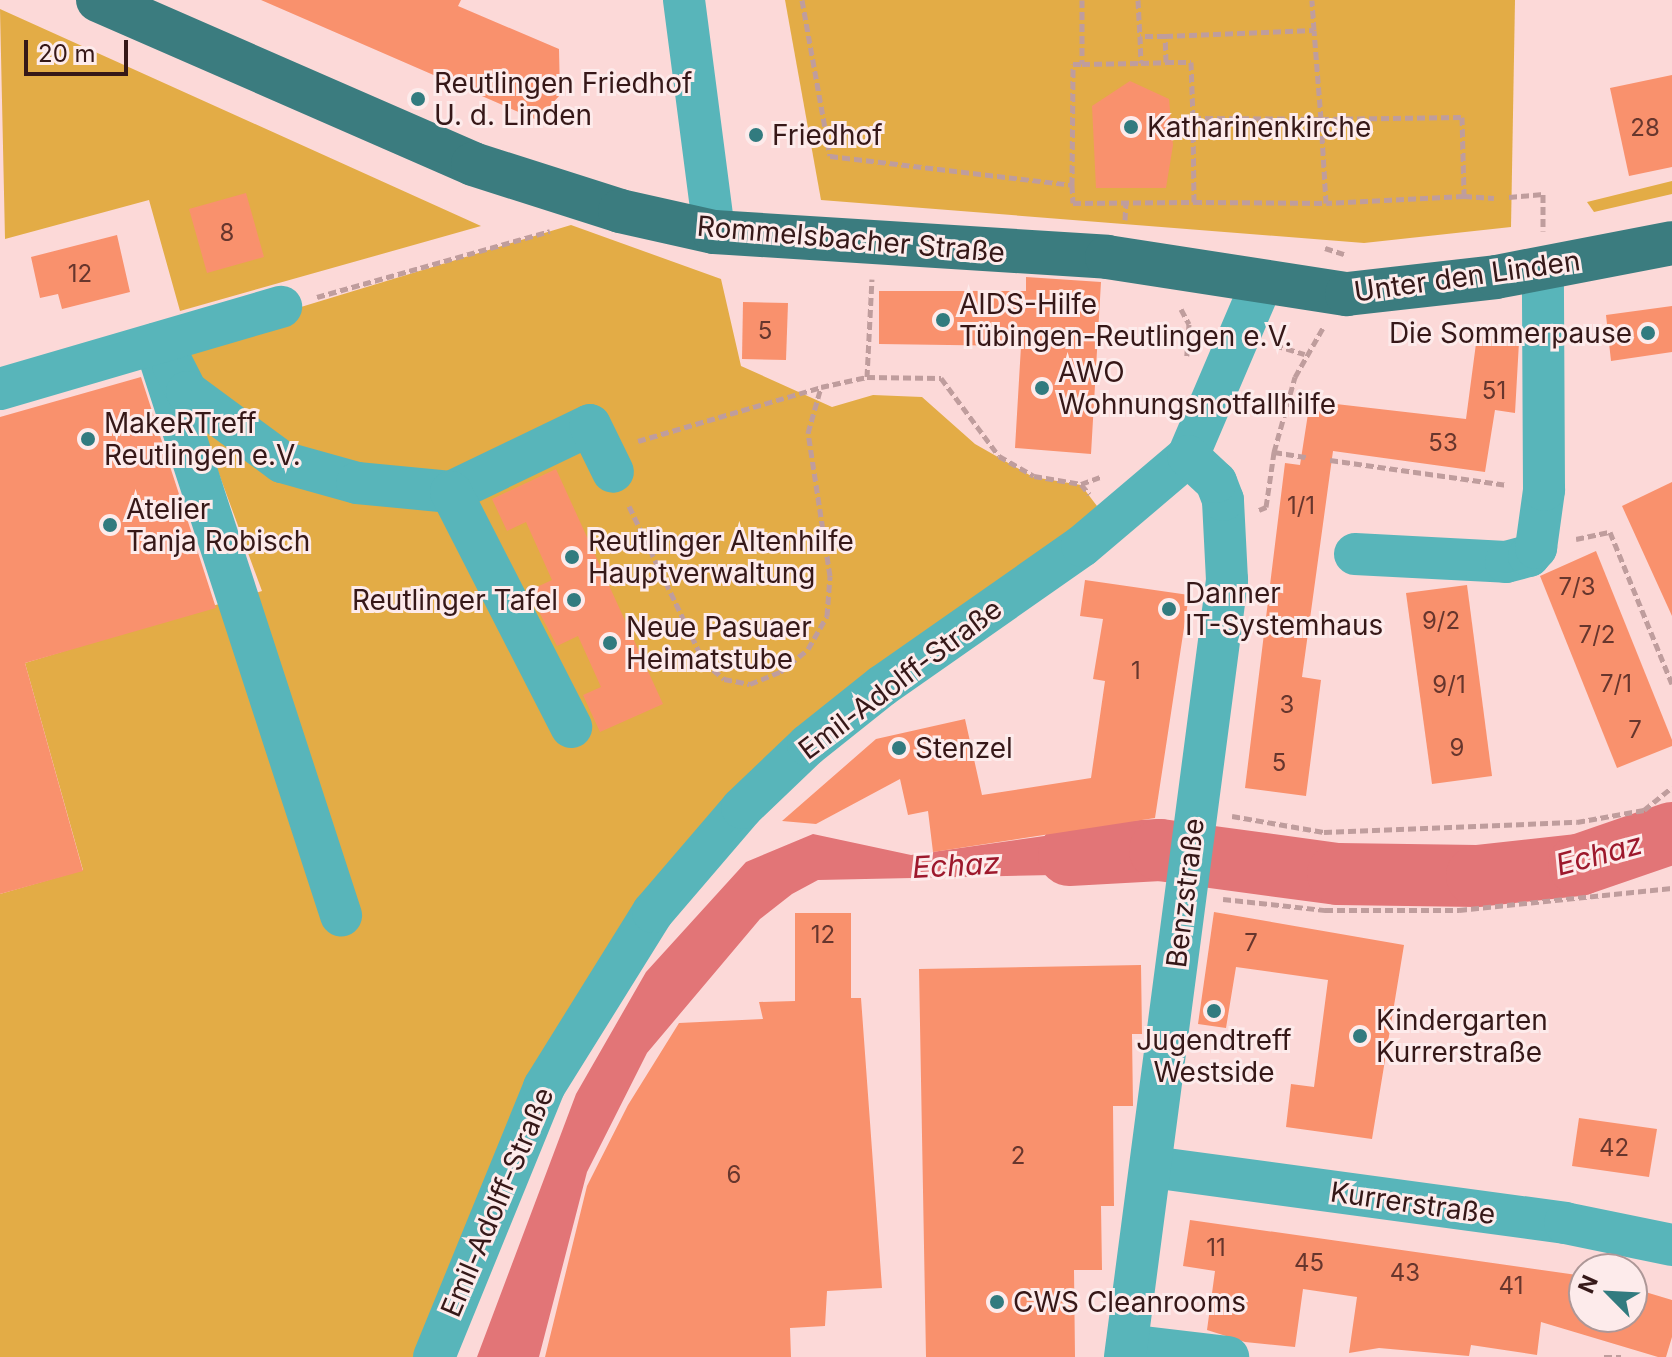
<!DOCTYPE html>
<meta charset="utf-8">
<style>
body{margin:0}
#map{position:relative;width:1672px;height:1357px;overflow:hidden;background:#fcd9d8;font-family:Inter,sans-serif}
div>[style]{position:absolute}
[style*='--x']{left:calc(var(--x)*1px);top:calc(var(--y)*1px);width:calc(var(--w)*1px);rotate:calc(var(--a)*1deg)}
.green>*{inset:0;background:#e3ac46}
.water>*{inset:0;background:#e27577}
.river>*{height:62px;margin:-31px;padding:0 31px;transform-origin:31px;border-radius:31px;background:#e27577}
.building>*{inset:0;background:#f9916d}
.path>*{height:5px;margin-top:-2.5px;transform-origin:0;background:repeating-linear-gradient(90deg,#bf9d9d 0 8px,transparent 0 12px)}
.minor>*{height:42px;margin:-21px;padding:0 21px;transform-origin:21px;border-radius:21px;background:#58b5ba}
.major>*{height:44px;margin:-22px;padding:0 22px;transform-origin:22px;border-radius:22px;background:#3b7c7f}
.dots>*{width:22px;height:22px;translate:-50% -50%;box-sizing:border-box;border:4px solid #fdebeb;border-radius:50%}
span{translate:-50% -50%;white-space:nowrap;text-align:center;line-height:1.15;-webkit-text-stroke:6px #fdebeb;paint-order:stroke}
.number-label{font-size:24px;color:#67362d}
.number-label span{-webkit-text-stroke-width:0}
.poi-label{font-size:28px;color:#361818}
.left{translate:0 -50%;text-align:left}
.right{translate:-100% -50%;text-align:right}
.street-label{font-size:28px;color:#361818}
.water-label{font-size:30px;color:#9d182c;font-style:italic}
.north{position:absolute;left:1568px;top:1253px;width:80px;height:80px;box-sizing:border-box;background:#fdebeb;border:2px solid #ad9797;border-radius:50%;rotate:294deg;font-size:22px;font-weight:700;line-height:32px;text-align:center;color:#361818}
.north::after{content:'';display:block;margin:auto;width:28px;height:36px;background:#327b7f;clip-path:polygon(50% 0,100% 100%,50% 72%,0 100%)}
.scale{position:absolute;left:24px;top:40px;width:104px;height:36px;box-sizing:border-box;border:4px solid #361818;border-top:0;padding-left:10px;font-size:24px;line-height:28px;white-space:nowrap;color:#361818;-webkit-text-stroke:6px #fdebeb;paint-order:stroke}
</style>
<div id="map">
<div class="green">
<i style="clip-path:polygon(785px 0,1515px 0,1511px 227px,1364px 243px,821px 200px)"></i>
<i style="clip-path:polygon(0 9px,481px 226px,180px 311px,149px 200px,5px 239px)"></i>
<i style="clip-path:polygon(1672px 181px,1672px 194px,1594px 212px,1587px 202px)"></i>
<i style="clip-path:polygon(571px 225px,721px 279px,741px 366px,832px 407px,873px 395px,922px 397px,975px 444px,1033px 477px,1081px 485px,1097px 506px,1050px 570px,920px 658px,653px 912px,434px 1357px,0 1357px,0 894px,83px 870px,25px 663px,262px 591px,172px 346px)"></i>
</div>
<div class="water">
<i style="clip-path:polygon(1157px 820px,1152px 873px,818px 880px,792px 894px,760px 919px,647px 1053px,587px 1172px,539px 1357px,477px 1357px,576px 1094px,646px 972px,746px 862px,813px 834px,911px 855px)"></i>
</div>
<div class="river">
<i style="--x:1069;--y:855;--w:91;--a:-3.1"></i>
<i style="--x:1160;--y:850;--w:180;--a:7.7"></i>
<i style="--x:1338;--y:874;--w:139;--a:0.8"></i>
<i style="--x:1477;--y:876;--w:103;--a:-6.2"></i>
<i style="--x:1579;--y:865;--w:98;--a:-19"></i>
</div>
<div class="building">
<i style="clip-path:polygon(261px 0,461px 0,458px 6px,559px 49px,560px 95px,537px 120px)"></i>
<i style="clip-path:polygon(1672px 75px,1672px 167px,1629px 176px,1610px 88px)"></i>
<i style="clip-path:polygon(1130px 81px,1169px 99px,1173px 145px,1166px 188px,1096px 188px,1092px 106px)"></i>
<i style="clip-path:polygon(246px 193px,264px 257px,207px 273px,189px 209px)"></i>
<i style="clip-path:polygon(117px 235px,130px 292px,62px 309px,58px 294px,40px 298px,31px 257px)"></i>
<i style="clip-path:polygon(1026px 277px,1101px 282px,1091px 454px,1015px 448px,1021px 346px,879px 344px,879px 291px,1026px 291px)"></i>
<i style="clip-path:polygon(743px 302px,788px 303px,786px 360px,742px 359px)"></i>
<i style="clip-path:polygon(1672px 306px,1672px 352px,1611px 361px,1606px 315px)"></i>
<i style="clip-path:polygon(1477px 336px,1519px 342px,1515px 413px,1495px 410px,1485px 472px,1333px 451px,1302px 677px,1321px 680px,1306px 796px,1245px 788px,1285px 463px,1300px 465px,1310px 401px,1466px 419px)"></i>
<i style="clip-path:polygon(141px 377px,216px 608px,25px 663px,83px 871px,0 894px,0 417px)"></i>
<i style="clip-path:polygon(556px 469px,663px 704px,600px 732px,583px 695px,601px 687px,578px 636px,557px 646px,528px 591px,552px 580px,526px 522px,507px 531px,492px 499px)"></i>
<i style="clip-path:polygon(1672px 482px,1672px 616px,1622px 506px)"></i>
<i style="clip-path:polygon(1596px 551px,1672px 740px,1672px 746px,1617px 768px,1540px 576px)"></i>
<i style="clip-path:polygon(1085px 580px,1189px 595px,1155px 818px,933px 852px,928px 811px,908px 815px,900px 779px,816px 824px,782px 821px,876px 739px,965px 719px,982px 795px,1091px 778px,1105px 681px,1093px 679px,1103px 619px,1080px 616px)"></i>
<i style="clip-path:polygon(1467px 585px,1492px 776px,1432px 784px,1406px 593px)"></i>
<i style="clip-path:polygon(1214px 912px,1404px 945px,1372px 1139px,1286px 1127px,1291px 1084px,1314px 1087px,1328px 980px,1236px 967px,1226px 1028px,1198px 1024px)"></i>
<i style="clip-path:polygon(795px 913px,851px 913px,851px 998px,861px 998px,882px 1288px,827px 1291px,825px 1326px,790px 1328px,791px 1357px,545px 1357px,587px 1186px,628px 1105px,679px 1023px,763px 1019px,759px 1002px,795px 1001px)"></i>
<i style="clip-path:polygon(1141px 965px,1142px 1034px,1132px 1034px,1133px 1106px,1113px 1106px,1114px 1206px,1101px 1206px,1102px 1270px,1074px 1270px,1075px 1357px,926px 1357px,919px 969px)"></i>
<i style="clip-path:polygon(1579px 1118px,1657px 1129px,1649px 1177px,1572px 1166px)"></i>
<i style="clip-path:polygon(1190px 1220px,1584px 1276px,1584px 1317px,1632px 1317px,1632px 1288px,1672px 1300px,1672px 1337px,1666px 1357px,1658px 1357px,1541px 1322px,1537px 1355px,1471px 1345px,1469px 1356px,1379px 1348px,1349px 1353px,1357px 1297px,1303px 1289px,1295px 1347px,1245px 1342px,1207px 1330px,1215px 1271px,1183px 1266px)"></i>
</div>
<div class="path">
<i style="--x:802;--y:0;--w:158;--a:79.8"></i>
<i style="--x:830;--y:156;--w:244;--a:6.8"></i>
<i style="--x:1072;--y:185;--w:18;--a:87"></i>
<i style="--x:1073;--y:203;--w:121;--a:-0.5"></i>
<i style="--x:1194;--y:202;--w:84;--a:-90.7"></i>
<i style="--x:1193;--y:118;--w:128;--a:0.4"></i>
<i style="--x:1321;--y:119;--w:141;--a:-0.8"></i>
<i style="--x:1462;--y:117;--w:79;--a:88.5"></i>
<i style="--x:1464;--y:196;--w:138;--a:177.1"></i>
<i style="--x:1326;--y:203;--w:84;--a:-93.4"></i>
<i style="--x:1321;--y:119;--w:89;--a:-94.5"></i>
<i style="--x:1314;--y:30;--w:30;--a:-94"></i>
<i style="--x:1082;--y:0;--w:64;--a:90"></i>
<i style="--x:1082;--y:64;--w:59;--a:-1"></i>
<i style="--x:1138;--y:0;--w:36;--a:87"></i>
<i style="--x:1140;--y:36;--w:27;--a:88"></i>
<i style="--x:1141;--y:63;--w:25;--a:-2"></i>
<i style="--x:1166;--y:62;--w:26;--a:-92"></i>
<i style="--x:1165;--y:36;--w:25;--a:180"></i>
<i style="--x:1165;--y:36;--w:149;--a:-2.3"></i>
<i style="--x:1166;--y:62;--w:25;--a:0"></i>
<i style="--x:1191;--y:62;--w:56;--a:88"></i>
<i style="--x:1072;--y:185;--w:121;--a:-89.5"></i>
<i style="--x:1073;--y:64;--w:9;--a:0"></i>
<i style="--x:1464;--y:196;--w:30;--a:4"></i>
<i style="--x:1509;--y:197;--w:34;--a:-5"></i>
<i style="--x:1543;--y:194;--w:37;--a:90"></i>
<i style="--x:1194;--y:202;--w:132;--a:0.4"></i>
<i style="--x:1125;--y:220;--w:19;--a:-87"></i>
<i style="--x:1325;--y:248;--w:20;--a:18"></i>
<i style="--x:317;--y:297;--w:242;--a:-15.8"></i>
<i style="--x:1181;--y:309;--w:17;--a:62"></i>
<i style="--x:1189;--y:324;--w:32;--a:94"></i>
<i style="--x:1275;--y:345;--w:31;--a:17"></i>
<i style="--x:867;--y:377;--w:98;--a:-87.1"></i>
<i style="--x:638;--y:441;--w:191;--a:-16.4"></i>
<i style="--x:821;--y:387;--w:47;--a:-12.3"></i>
<i style="--x:867;--y:377;--w:74;--a:0.8"></i>
<i style="--x:941;--y:378;--w:97;--a:53.4"></i>
<i style="--x:999;--y:456;--w:40;--a:29.7"></i>
<i style="--x:1034;--y:476;--w:48;--a:9.7"></i>
<i style="--x:1081;--y:484;--w:13;--a:51"></i>
<i style="--x:1274;--y:452;--w:78;--a:-74.4"></i>
<i style="--x:1295;--y:377;--w:56;--a:-60.3"></i>
<i style="--x:1330;--y:460;--w:179;--a:8"></i>
<i style="--x:1081;--y:484;--w:23;--a:-20"></i>
<i style="--x:629;--y:506;--w:173;--a:64.3"></i>
<i style="--x:704;--y:662;--w:26;--a:40"></i>
<i style="--x:724;--y:679;--w:26;--a:11"></i>
<i style="--x:750;--y:684;--w:32;--a:-22"></i>
<i style="--x:780;--y:672;--w:36;--a:-39"></i>
<i style="--x:808;--y:649;--w:38;--a:-60"></i>
<i style="--x:827;--y:616;--w:40;--a:-85.7"></i>
<i style="--x:830;--y:576;--w:145;--a:-98.7"></i>
<i style="--x:808;--y:433;--w:48;--a:-74.2"></i>
<i style="--x:1259;--y:510;--w:8;--a:-23"></i>
<i style="--x:1266;--y:507;--w:56;--a:-81.7"></i>
<i style="--x:1274;--y:452;--w:33;--a:9"></i>
<i style="--x:1576;--y:539;--w:35;--a:-12"></i>
<i style="--x:1610;--y:532;--w:164;--a:67.8"></i>
<i style="--x:1232;--y:816;--w:93;--a:9.9"></i>
<i style="--x:1324;--y:832;--w:253;--a:-2.3"></i>
<i style="--x:1577;--y:822;--w:68;--a:-10.2"></i>
<i style="--x:1644;--y:810;--w:36;--a:-39"></i>
<i style="--x:1223;--y:899;--w:103;--a:6.2"></i>
<i style="--x:1325;--y:910;--w:134;--a:0"></i>
<i style="--x:1459;--y:910;--w:214;--a:-5.9"></i>
<i style="--x:1604;--y:1357;--w:17;--a:0"></i>
</div>
<div class="minor">
<i style="--x:684;--y:0;--w:234;--a:82.6"></i>
<i style="--x:155;--y:344;--w:601;--a:71.96"></i>
<i style="--x:173;--y:365;--w:30;--a:63"></i>
<i style="--x:187;--y:392;--w:118;--a:36.4"></i>
<i style="--x:282;--y:462;--w:78;--a:15.6"></i>
<i style="--x:357;--y:483;--w:94;--a:5.5"></i>
<i style="--x:451;--y:492;--w:154;--a:-25.7"></i>
<i style="--x:590;--y:425;--w:52;--a:63.9"></i>
<i style="--x:0;--y:389;--w:293;--a:-16.3"></i>
<i style="--x:451;--y:492;--w:264;--a:62.9"></i>
<i style="--x:1355;--y:554;--w:151;--a:3"></i>
<i style="--x:1506;--y:562;--w:24;--a:-15"></i>
<i style="--x:1529;--y:556;--w:11;--a:-49"></i>
<i style="--x:1536;--y:548;--w:59;--a:-82.1"></i>
<i style="--x:1544;--y:490;--w:222;--a:-90.3"></i>
<i style="--x:1152;--y:1167;--w:417;--a:7.7"></i>
<i style="--x:1565;--y:1223;--w:109;--a:11.6"></i>
<i style="--x:1127;--y:1345;--w:102;--a:6.8"></i>
<i style="--x:434;--y:1357;--w:292;--a:-67.8"></i>
<i style="--x:544;--y:1087;--w:206;--a:-58.1"></i>
<i style="--x:653;--y:912;--w:137;--a:-49.4"></i>
<i style="--x:742;--y:808;--w:91;--a:-43.7"></i>
<i style="--x:808;--y:745;--w:95;--a:-38.6"></i>
<i style="--x:882;--y:686;--w:244;--a:-35"></i>
<i style="--x:1082;--y:546;--w:139;--a:-40.3"></i>
<i style="--x:1188;--y:456;--w:186;--a:-66.9"></i>
<i style="--x:1125;--y:1357;--w:784;--a:-82.52"></i>
<i style="--x:1227;--y:580;--w:80;--a:-92.9"></i>
<i style="--x:1223;--y:500;--w:19;--a:-111"></i>
<i style="--x:1216;--y:482;--w:38;--a:-137"></i>
</div>
<div class="major">
<i style="--x:98;--y:0;--w:409;--a:23.6"></i>
<i style="--x:473;--y:164;--w:154;--a:17.7"></i>
<i style="--x:620;--y:211;--w:96;--a:12.6"></i>
<i style="--x:714;--y:232;--w:394;--a:3.6"></i>
<i style="--x:1107;--y:257;--w:243;--a:8.8"></i>
<i style="--x:1347;--y:294;--w:150;--a:-6.5"></i>
<i style="--x:1496;--y:277;--w:179;--a:-10.9"></i>
</div>
<div class="dots">
<i style="left:418px;top:99px;background:#327b7f"></i>
<i style="left:1131px;top:127px;background:#327b7f"></i>
<i style="left:756px;top:135px;background:#327b7f"></i>
<i style="left:943px;top:320px;background:#327b7f"></i>
<i style="left:1648px;top:333px;background:#327b7f"></i>
<i style="left:1042px;top:388px;background:#327b7f"></i>
<i style="left:88px;top:439px;background:#327b7f"></i>
<i style="left:110px;top:525px;background:#327b7f"></i>
<i style="left:572px;top:557px;background:#327b7f"></i>
<i style="left:574px;top:600px;background:#327b7f"></i>
<i style="left:1169px;top:609px;background:#327b7f"></i>
<i style="left:610px;top:643px;background:#327b7f"></i>
<i style="left:899px;top:748px;background:#327b7f"></i>
<i style="left:1214px;top:1011px;background:#327b7f"></i>
<i style="left:1360px;top:1036px;background:#327b7f"></i>
<i style="left:997px;top:1302px;background:#327b7f"></i>
</div>
<div class="number-label">
<span style="left:1645px;top:128px">28</span>
<span style="left:227px;top:233px">8</span>
<span style="left:80px;top:274px">12</span>
<span style="left:765px;top:331px">5</span>
<span style="left:1494px;top:391px">51</span>
<span style="left:1443px;top:443px">53</span>
<span style="left:1301px;top:506px">1/1</span>
<span style="left:1577px;top:587px">7/3</span>
<span style="left:1441px;top:621px">9/2</span>
<span style="left:1597px;top:635px">7/2</span>
<span style="left:1136px;top:671px">1</span>
<span style="left:1616px;top:684px">7/1</span>
<span style="left:1449px;top:685px">9/1</span>
<span style="left:1287px;top:705px">3</span>
<span style="left:1635px;top:730px">7</span>
<span style="left:1457px;top:748px">9</span>
<span style="left:1279px;top:763px">5</span>
<span style="left:823px;top:935px">12</span>
<span style="left:1251px;top:943px">7</span>
<span style="left:1614px;top:1148px">42</span>
<span style="left:1018px;top:1156px">2</span>
<span style="left:734px;top:1175px">6</span>
<span style="left:1216px;top:1248px">11</span>
<span style="left:1309px;top:1263px">45</span>
<span style="left:1405px;top:1273px">43</span>
<span style="left:1511px;top:1286px">41</span>
</div>
<div class="poi-label">
<span class="left" style="left:434px;top:99px">Reutlingen Friedhof<br>U. d. Linden</span>
<span class="left" style="left:1147px;top:127px">Katharinenkirche</span>
<span class="left" style="left:772px;top:135px">Friedhof</span>
<span class="left" style="left:959px;top:320px">AIDS-Hilfe<br>Tübingen-Reutlingen e.V.</span>
<span class="right" style="left:1632px;top:333px">Die Sommerpause</span>
<span class="left" style="left:1058px;top:388px">AWO<br>Wohnungsnotfallhilfe</span>
<span class="left" style="left:104px;top:439px">MakeRTreff<br>Reutlingen e.V.</span>
<span class="left" style="left:126px;top:525px">Atelier<br>Tanja Robisch</span>
<span class="left" style="left:588px;top:557px">Reutlinger Altenhilfe<br>Hauptverwaltung</span>
<span class="left" style="left:1185px;top:609px">Danner<br>IT-Systemhaus</span>
<span class="right" style="left:558px;top:600px">Reutlinger Tafel</span>
<span class="left" style="left:626px;top:643px">Neue Pasuaer<br>Heimatstube</span>
<span class="left" style="left:915px;top:748px">Stenzel</span>
<span class="left" style="left:1376px;top:1036px">Kindergarten<br>Kurrerstraße</span>
<span style="left:1214px;top:1056px">Jugendtreff<br>Westside</span>
<span class="left" style="left:1013px;top:1302px">CWS Cleanrooms</span>
</div>
<div class="street-label">
<span style="left:851px;top:239px;rotate:5deg">Rommelsbacher Straße</span>
<span style="left:1467px;top:276px;rotate:-8deg">Unter den Linden</span>
<span style="left:900px;top:679px;rotate:-37deg">Emil-Adolff-Straße</span>
<span style="left:1185px;top:893px;rotate:-83deg">Benzstraße</span>
<span style="left:497px;top:1202px;rotate:-67deg">Emil-Adolff-Straße</span>
<span style="left:1413px;top:1203px;rotate:8deg">Kurrerstraße</span>
</div>
<div class="water-label">
<span style="left:1599px;top:854px;rotate:-15deg">Echaz</span>
<span style="left:956px;top:865px;rotate:-3deg">Echaz</span>
</div>
<div class="north">N</div>
<div class="scale">20 m</div>
</div>
